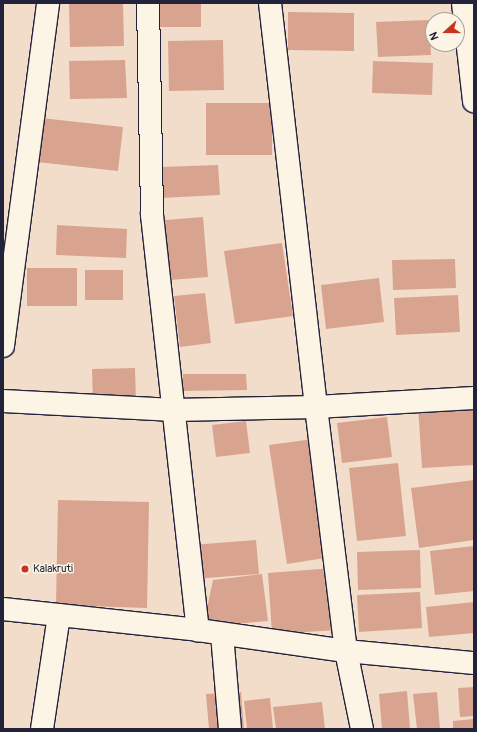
<!DOCTYPE html>
<style>
body{margin:0}
#map{position:relative;width:477px;height:732px;overflow:hidden;background:#f2ddcb;font-family:Pangolin,sans-serif}
div>[style]{position:absolute}
[style*='--x']{left:calc(var(--x)*1px);top:calc(var(--y)*1px);width:calc(var(--w)*1px);rotate:calc(var(--a)*1deg)}
.building>*{inset:0;background:#d9a48f}
.roads{filter:drop-shadow(1px 0 #22223b) drop-shadow(-1px 0 #22223b) drop-shadow(0 1px #22223b) drop-shadow(0 -1px #22223b)}
.minor>*{height:22px;margin:-11px;padding:0 11px;transform-origin:11px;border-radius:11px;background:#fcf5e5}
.secondary>*{height:22px;margin:-11px;padding:0 11px;transform-origin:11px;border-radius:11px;background:#fcf5e5}
.dots>*{width:11px;height:11px;translate:-50% -50%;box-sizing:border-box;border:2px solid #fcf5e5;border-radius:50%}
span{translate:-50% -50%;white-space:nowrap;text-align:center;line-height:1.15;-webkit-text-stroke:3px #fcf5e5;paint-order:stroke}
.poi-label{font-size:11px;color:#22223b}
.left{translate:0 -50%;text-align:left}
.frame{position:absolute;inset:0;border:4px solid #22223b;pointer-events:none}
.north{position:absolute;left:425px;top:12px;width:40px;height:40px;box-sizing:border-box;background:#fcf5e5;border:1px solid #a5a1a1;border-radius:50%;rotate:249deg;font-size:11px;font-weight:700;line-height:16px;text-align:center;color:#22223b}
.north::after{content:'';display:block;margin:auto;width:14px;height:18px;background:#c8321e;clip-path:polygon(50% 0,100% 100%,50% 72%,0 100%)}
</style>
<div id="map">
<div class="building">
<i style="clip-path:polygon(69px 3px,123px 3px,124px 46px,70px 47px)"></i>
<i style="clip-path:polygon(156px 3px,201px 3px,201px 27px,157px 27px)"></i>
<i style="clip-path:polygon(288px 12px,354px 13px,354px 51px,288px 50px)"></i>
<i style="clip-path:polygon(429px 20px,431px 55px,378px 57px,376px 22px)"></i>
<i style="clip-path:polygon(223px 40px,224px 90px,169px 91px,168px 41px)"></i>
<i style="clip-path:polygon(125px 60px,127px 98px,70px 99px,69px 61px)"></i>
<i style="clip-path:polygon(373px 61px,433px 63px,432px 95px,372px 93px)"></i>
<i style="clip-path:polygon(206px 103px,272px 103px,272px 155px,206px 155px)"></i>
<i style="clip-path:polygon(41px 118px,123px 127px,118px 171px,37px 162px)"></i>
<i style="clip-path:polygon(218px 165px,220px 195px,161px 198px,160px 167px)"></i>
<i style="clip-path:polygon(203px 217px,208px 277px,170px 280px,165px 220px)"></i>
<i style="clip-path:polygon(57px 225px,127px 229px,126px 258px,56px 255px)"></i>
<i style="clip-path:polygon(282px 243px,293px 316px,235px 324px,224px 251px)"></i>
<i style="clip-path:polygon(455px 259px,456px 288px,393px 290px,392px 260px)"></i>
<i style="clip-path:polygon(27px 268px,77px 268px,77px 306px,27px 306px)"></i>
<i style="clip-path:polygon(85px 270px,123px 270px,123px 300px,85px 300px)"></i>
<i style="clip-path:polygon(379px 278px,384px 322px,326px 329px,321px 285px)"></i>
<i style="clip-path:polygon(205px 293px,211px 343px,180px 347px,174px 296px)"></i>
<i style="clip-path:polygon(458px 295px,460px 332px,396px 335px,394px 298px)"></i>
<i style="clip-path:polygon(135px 368px,136px 402px,93px 404px,92px 369px)"></i>
<i style="clip-path:polygon(183px 374px,246px 374px,247px 390px,183px 391px)"></i>
<i style="clip-path:polygon(474px 402px,474px 465px,422px 468px,418px 406px)"></i>
<i style="clip-path:polygon(387px 417px,392px 457px,342px 463px,337px 423px)"></i>
<i style="clip-path:polygon(246px 421px,250px 453px,216px 457px,212px 425px)"></i>
<i style="clip-path:polygon(313px 439px,331px 557px,287px 564px,269px 445px)"></i>
<i style="clip-path:polygon(398px 463px,406px 536px,357px 541px,349px 468px)"></i>
<i style="clip-path:polygon(474px 480px,474px 540px,419px 548px,411px 488px)"></i>
<i style="clip-path:polygon(58px 500px,149px 502px,147px 608px,56px 605px)"></i>
<i style="clip-path:polygon(256px 540px,259px 574px,193px 579px,191px 545px)"></i>
<i style="clip-path:polygon(474px 546px,474px 591px,435px 595px,430px 551px)"></i>
<i style="clip-path:polygon(420px 550px,421px 588px,358px 590px,357px 552px)"></i>
<i style="clip-path:polygon(333px 568px,338px 630px,272px 634px,268px 573px)"></i>
<i style="clip-path:polygon(262px 574px,268px 621px,203px 627px,213px 580px)"></i>
<i style="clip-path:polygon(420px 592px,422px 628px,359px 632px,357px 595px)"></i>
<i style="clip-path:polygon(474px 602px,474px 633px,429px 637px,426px 607px)"></i>
<i style="clip-path:polygon(474px 687px,474px 716px,460px 717px,458px 688px)"></i>
<i style="clip-path:polygon(407px 691px,410px 729px,382px 729px,379px 694px)"></i>
<i style="clip-path:polygon(241px 692px,244px 729px,209px 729px,206px 694px)"></i>
<i style="clip-path:polygon(437px 692px,440px 729px,417px 729px,413px 694px)"></i>
<i style="clip-path:polygon(270px 698px,273px 729px,247px 729px,244px 701px)"></i>
<i style="clip-path:polygon(322px 702px,325px 729px,276px 729px,273px 707px)"></i>
<i style="clip-path:polygon(474px 719px,474px 729px,453px 729px,453px 721px)"></i>
</div>
<div class="roads">
<div class="minor">
<i style="--x:148;--y:3;--w:212;--a:88.9"></i>
<i style="--x:152;--y:215;--w:418;--a:83.7"></i>
<i style="--x:270;--y:3;--w:407;--a:83.5"></i>
<i style="--x:316;--y:407;--w:246;--a:83"></i>
<i style="--x:346;--y:651;--w:80;--a:78.4"></i>
<i style="--x:463;--y:3;--w:99;--a:83.6"></i>
<i style="--x:3;--y:346;--w:346;--a:-82.5"></i>
<i style="--x:3;--y:401;--w:171;--a:3"></i>
<i style="--x:174;--y:410;--w:142;--a:-1.2"></i>
<i style="--x:316;--y:407;--w:158;--a:-3.3"></i>
<i style="--x:222;--y:634;--w:95;--a:85.2"></i>
<i style="--x:42;--y:729;--w:115;--a:-81.5"></i>
</div>
<div class="secondary">
<i style="--x:3;--y:609;--w:196;--a:6.1"></i>
<i style="--x:198;--y:630;--w:149;--a:8.1"></i>
<i style="--x:346;--y:651;--w:129;--a:5.4"></i>
</div>
</div>
<div class="dots">
<i style="left:25px;top:569px;background:#c8321e"></i>
</div>
<div class="poi-label">
<span class="left" style="left:33px;top:569px">Kalakruti</span>
</div>
<div class="frame"></div>
<div class="north">N</div>
</div>
